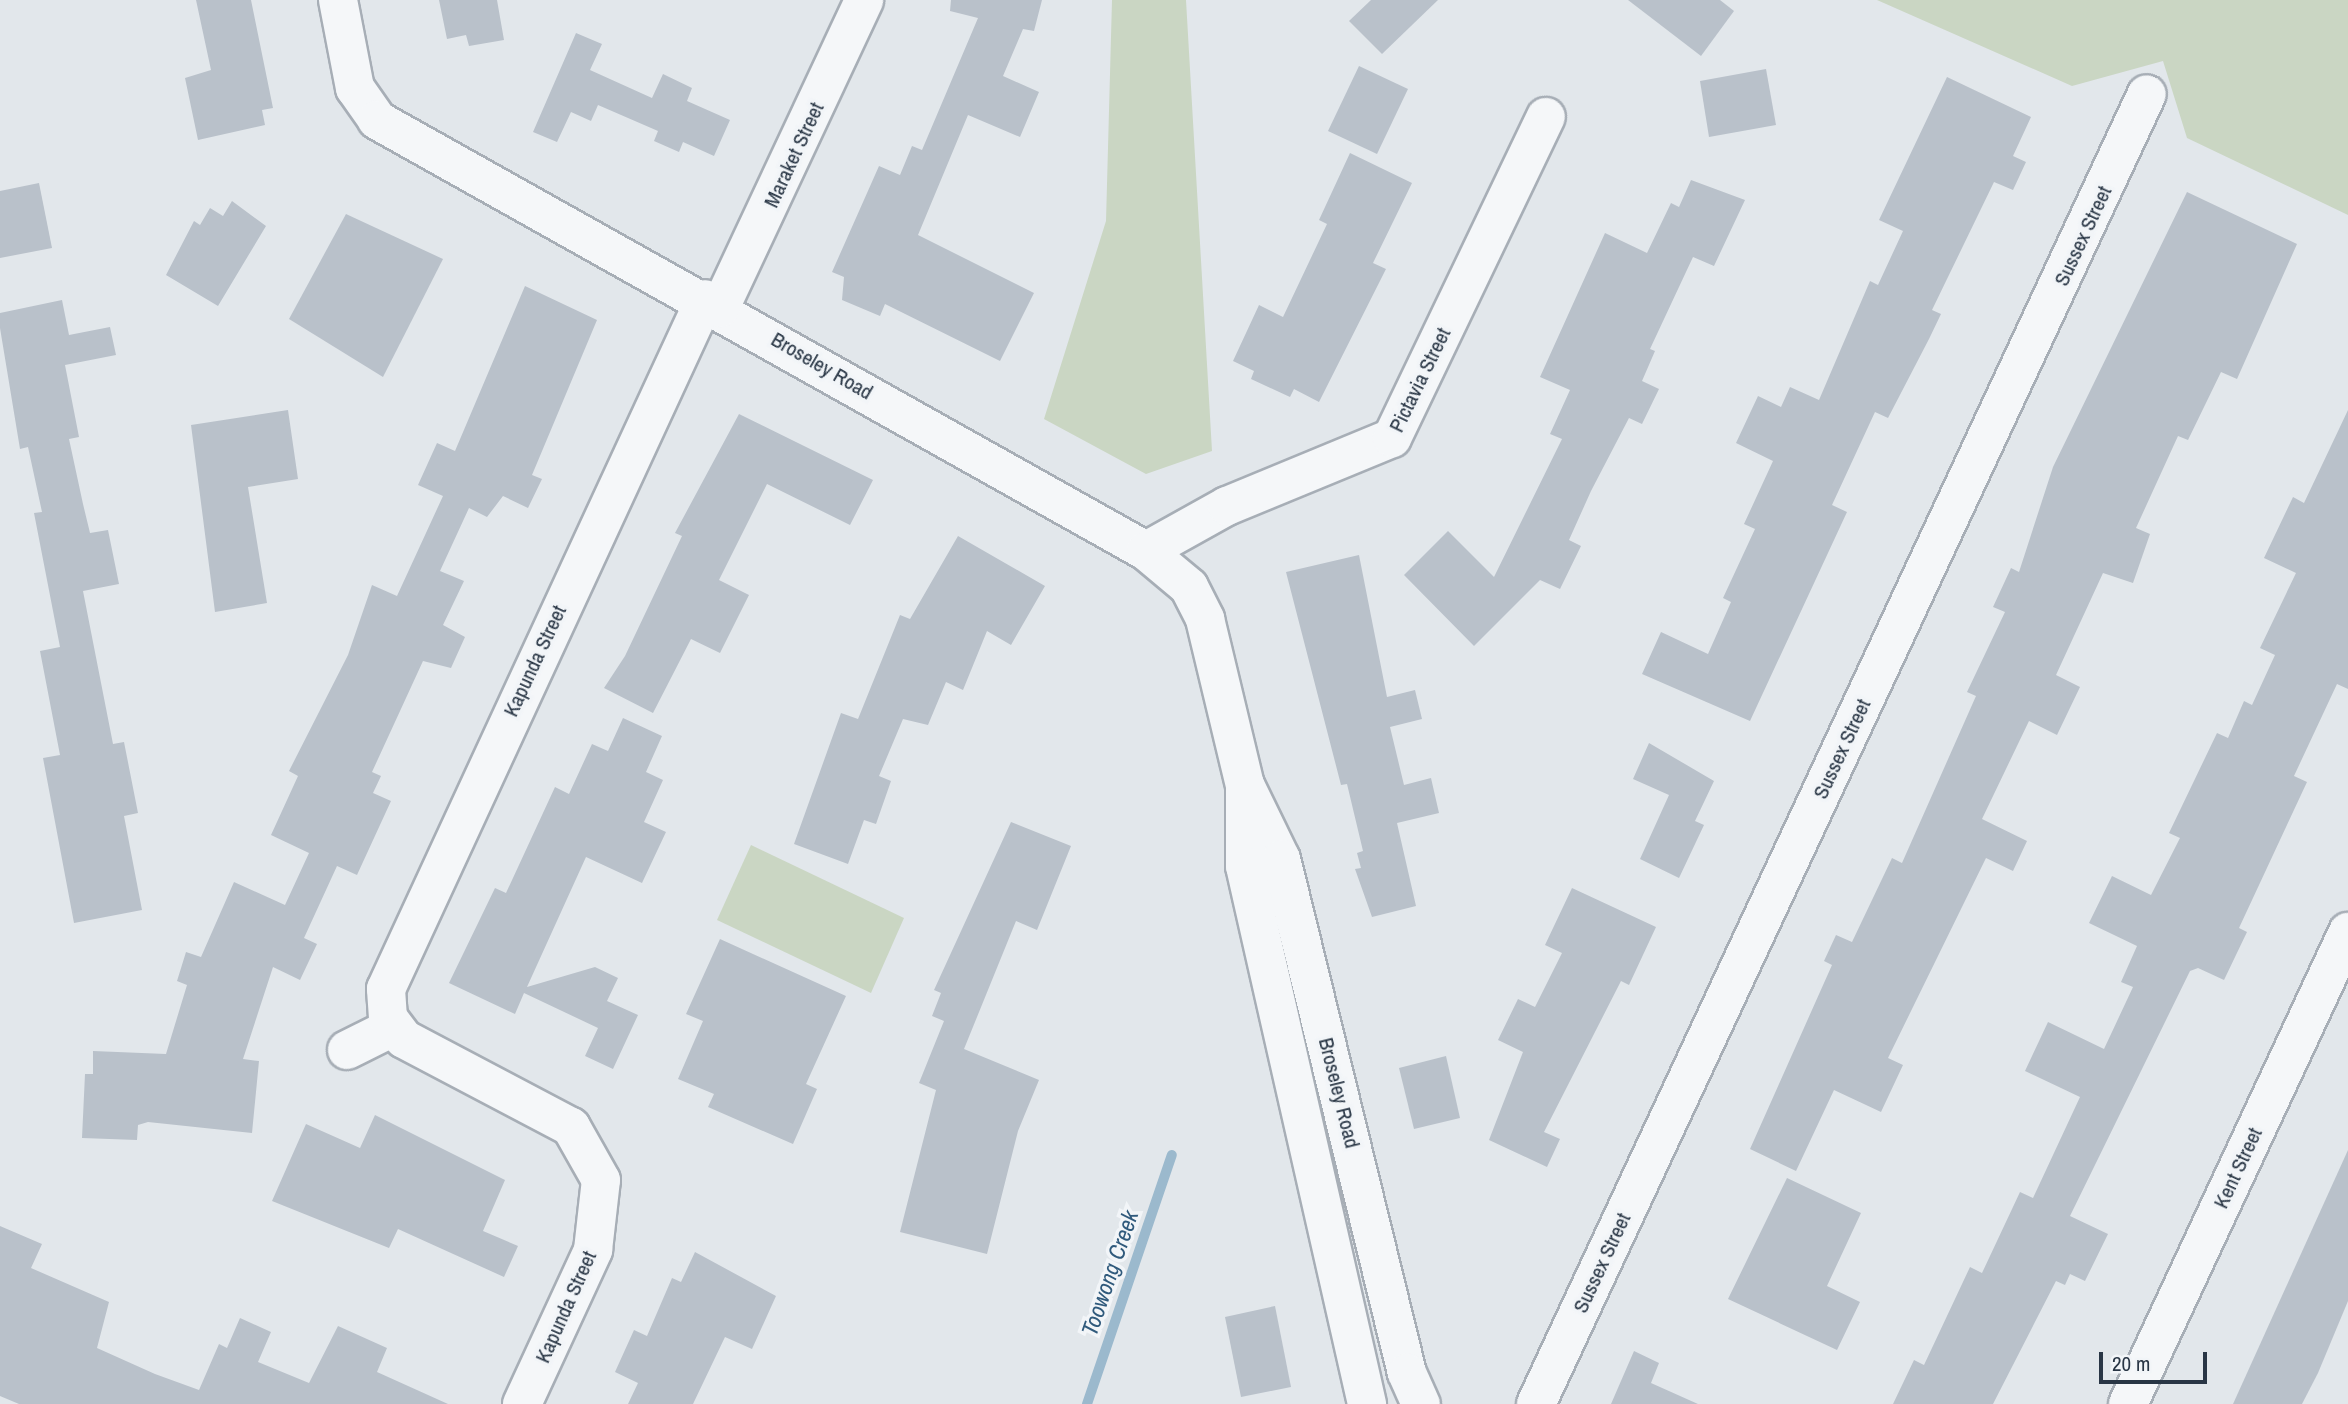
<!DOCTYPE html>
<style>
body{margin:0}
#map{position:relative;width:2348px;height:1404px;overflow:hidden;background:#e2e7eb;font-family:"Archivo Narrow",sans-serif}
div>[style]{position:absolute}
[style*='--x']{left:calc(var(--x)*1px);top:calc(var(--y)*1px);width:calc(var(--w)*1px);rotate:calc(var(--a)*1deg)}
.green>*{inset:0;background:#cad6c3}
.stream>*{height:10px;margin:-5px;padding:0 5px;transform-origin:5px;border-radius:5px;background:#9bb9cd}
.building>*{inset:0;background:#b9c1ca}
.roads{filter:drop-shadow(2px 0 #a7aeb6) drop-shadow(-2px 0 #a7aeb6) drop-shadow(0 2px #a7aeb6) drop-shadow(0 -2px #a7aeb6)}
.minor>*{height:38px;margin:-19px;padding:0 19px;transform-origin:19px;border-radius:19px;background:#f5f7f9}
span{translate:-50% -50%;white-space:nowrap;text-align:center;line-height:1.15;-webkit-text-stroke:7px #f2f5f8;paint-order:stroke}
.street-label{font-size:21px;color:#293645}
.water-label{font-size:23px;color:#305a7c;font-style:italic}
.scale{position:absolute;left:2099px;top:1352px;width:108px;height:32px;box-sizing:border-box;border:4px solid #293645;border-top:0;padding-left:9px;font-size:21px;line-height:24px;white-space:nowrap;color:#293645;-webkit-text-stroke:5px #f2f5f8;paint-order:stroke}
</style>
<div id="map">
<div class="green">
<i style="clip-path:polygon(1112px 0,1186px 0,1212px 451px,1146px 474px,1044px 419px,1106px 221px)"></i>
<i style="clip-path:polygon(1877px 0,2348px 0,2348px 215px,2187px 138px,2163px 61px,2072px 86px)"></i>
<i style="clip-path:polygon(751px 845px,904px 918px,871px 993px,717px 920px)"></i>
</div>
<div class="stream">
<i style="--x:1087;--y:1404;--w:263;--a:-71.2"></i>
</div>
<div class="building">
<i style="clip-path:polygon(196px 0,251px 0,273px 108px,262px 110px,265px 125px,198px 140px,185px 78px,211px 70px)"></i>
<i style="clip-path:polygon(439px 0,497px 0,504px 40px,469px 46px,466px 35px,447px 39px)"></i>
<i style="clip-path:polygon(951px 0,1042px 0,1034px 31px,1023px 29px,1003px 76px,1039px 92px,1020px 137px,968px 115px,918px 235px,1034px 293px,1000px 361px,885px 304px,880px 316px,842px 300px,844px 277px,832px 272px,879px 166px,900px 175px,912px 146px,922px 150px,978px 18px,950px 11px)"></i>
<i style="clip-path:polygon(1371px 0,1438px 0,1382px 54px,1349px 21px)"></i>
<i style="clip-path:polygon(1628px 0,1720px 0,1734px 11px,1701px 56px)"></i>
<i style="clip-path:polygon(576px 33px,602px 44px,590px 70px,652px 98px,663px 74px,692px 88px,687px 101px,730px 120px,714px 156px,683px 142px,679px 152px,654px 141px,658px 131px,598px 105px,591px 121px,571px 112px,557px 142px,533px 132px)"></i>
<i style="clip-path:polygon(1359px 66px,1408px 89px,1377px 154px,1328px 131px)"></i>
<i style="clip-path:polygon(1766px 69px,1776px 125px,1709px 137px,1700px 81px)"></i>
<i style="clip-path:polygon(1947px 77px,2031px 117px,2013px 156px,2026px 162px,2013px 190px,1994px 182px,1932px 310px,1941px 314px,1929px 339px,1888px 418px,1875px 412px,1832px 505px,1847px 512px,1750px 721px,1642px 674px,1661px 632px,1708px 654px,1731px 602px,1723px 598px,1755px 529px,1744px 524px,1773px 461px,1736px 443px,1758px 396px,1781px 407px,1790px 387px,1819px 400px,1870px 281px,1878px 285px,1903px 231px,1879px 220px)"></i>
<i style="clip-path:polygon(1350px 153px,1412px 183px,1373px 263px,1386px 269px,1319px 402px,1294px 389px,1290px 397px,1251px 379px,1254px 371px,1233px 361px,1259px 305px,1283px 317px,1327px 224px,1319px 220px)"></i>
<i style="clip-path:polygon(1691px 180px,1745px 200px,1714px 266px,1693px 257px,1650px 349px,1655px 351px,1642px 381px,1659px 389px,1642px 424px,1629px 418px,1591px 491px,1569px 540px,1581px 546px,1560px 589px,1540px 580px,1474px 646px,1404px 575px,1448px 531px,1494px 577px,1562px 439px,1550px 434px,1570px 390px,1540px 377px,1605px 233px,1647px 253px,1671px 203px,1679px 207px)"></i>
<i style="clip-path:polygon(39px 183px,52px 248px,0 258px,0 191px)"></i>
<i style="clip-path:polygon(2187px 192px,2297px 244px,2237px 379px,2221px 372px,2188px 440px,2178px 436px,2136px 528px,2150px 534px,2133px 583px,2103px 573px,2056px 675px,2080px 687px,2057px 735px,2029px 721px,1982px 819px,2027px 841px,2013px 871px,1986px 858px,1888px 1058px,1903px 1065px,1881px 1112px,1834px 1090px,1796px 1171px,1750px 1149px,1832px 965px,1824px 961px,1836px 935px,1852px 942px,1892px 858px,1902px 863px,1976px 696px,1967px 692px,2005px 612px,1993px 607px,2011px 568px,2019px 572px,2053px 467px)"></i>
<i style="clip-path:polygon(232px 201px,266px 226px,218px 306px,166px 275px,194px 221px,200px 225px,210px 208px,223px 216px)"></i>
<i style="clip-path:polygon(346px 214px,443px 259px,383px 377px,289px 319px)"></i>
<i style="clip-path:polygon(525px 286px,597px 320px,532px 475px,542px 479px,528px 508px,503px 496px,487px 517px,469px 508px,440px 571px,464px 581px,443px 625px,465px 637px,451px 668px,423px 661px,372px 772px,381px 776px,373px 793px,391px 801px,357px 875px,337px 866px,304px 938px,317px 944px,300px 980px,273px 967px,243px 1059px,259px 1061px,252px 1133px,148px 1122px,138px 1125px,137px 1140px,82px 1138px,85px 1074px,93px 1074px,93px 1051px,166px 1054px,187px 985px,177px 981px,186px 952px,201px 957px,234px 882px,285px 905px,309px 853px,271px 835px,298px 776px,289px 771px,348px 655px,372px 585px,397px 596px,443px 496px,418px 485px,437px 443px,455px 451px)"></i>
<i style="clip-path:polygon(62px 300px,69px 335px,110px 327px,116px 355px,65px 365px,79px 437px,69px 439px,83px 504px,90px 533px,108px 530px,119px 584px,83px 591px,113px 744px,124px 742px,138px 813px,124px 816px,142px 910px,74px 923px,43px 758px,60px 755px,40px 651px,60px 647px,34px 513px,42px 512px,28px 447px,20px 449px,0 328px,0 313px)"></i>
<i style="clip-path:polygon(288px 410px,298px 479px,248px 487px,267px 603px,215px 612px,191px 425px)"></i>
<i style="clip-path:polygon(2348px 410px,2348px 689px,2337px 684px,2294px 776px,2307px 782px,2239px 928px,2247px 932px,2224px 980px,2198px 968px,2190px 971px,2070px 1216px,2108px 1234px,2085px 1281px,2070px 1274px,2065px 1285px,2056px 1281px,1993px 1404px,1893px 1404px,1914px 1360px,1924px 1365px,1970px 1267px,1982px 1273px,2020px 1192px,2033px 1198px,2080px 1097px,2025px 1071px,2048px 1022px,2104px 1049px,2133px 987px,2121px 982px,2137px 946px,2089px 923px,2112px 876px,2151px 895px,2180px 838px,2169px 833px,2217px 733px,2228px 738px,2244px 701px,2252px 705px,2275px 655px,2260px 648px,2296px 573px,2264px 558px,2293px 497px,2304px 503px)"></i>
<i style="clip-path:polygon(739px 414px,873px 480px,850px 525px,767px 484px,719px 580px,749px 595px,720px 653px,691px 639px,653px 713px,604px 688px,625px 656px,682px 536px,675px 533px)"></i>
<i style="clip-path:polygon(958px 536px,1045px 586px,1011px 645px,987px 631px,963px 690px,946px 682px,928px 725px,903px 719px,879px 776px,891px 781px,876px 824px,864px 820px,848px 864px,794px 844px,841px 713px,858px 719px,900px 615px,910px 619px)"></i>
<i style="clip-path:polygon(1359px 555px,1387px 697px,1415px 690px,1422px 719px,1390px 727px,1404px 785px,1431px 778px,1439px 813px,1397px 823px,1416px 906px,1372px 917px,1355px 869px,1361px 868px,1357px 853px,1363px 851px,1347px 784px,1341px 785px,1286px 572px)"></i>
<i style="clip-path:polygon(623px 718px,662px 736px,646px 772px,663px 780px,644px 822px,666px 832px,642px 883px,586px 857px,527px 987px,595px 967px,618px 978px,607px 1001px,638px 1015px,613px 1069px,585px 1056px,598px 1028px,524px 993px,515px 1014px,449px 983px,495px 888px,506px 893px,555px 787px,569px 794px,592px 744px,608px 751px)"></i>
<i style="clip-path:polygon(1649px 743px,1714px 781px,1695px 821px,1704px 825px,1679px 878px,1640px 859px,1669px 795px,1633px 779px)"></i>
<i style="clip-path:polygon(1011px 822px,1071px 846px,1037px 930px,1016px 921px,964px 1049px,1039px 1080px,1018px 1131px,987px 1254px,900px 1232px,936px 1090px,919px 1083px,944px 1021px,932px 1016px,941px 993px,934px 990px)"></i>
<i style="clip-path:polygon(1572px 888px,1656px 927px,1629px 985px,1621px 981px,1544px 1132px,1560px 1139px,1547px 1167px,1489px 1140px,1523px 1052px,1498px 1040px,1518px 999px,1535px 1007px,1562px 953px,1545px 945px)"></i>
<i style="clip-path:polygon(720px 939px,846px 996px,806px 1084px,817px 1089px,793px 1144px,708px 1107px,714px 1094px,678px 1079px,703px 1021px,686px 1014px)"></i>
<i style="clip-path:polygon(1446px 1056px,1460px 1118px,1414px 1129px,1399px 1068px)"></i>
<i style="clip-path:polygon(375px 1115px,505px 1180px,483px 1231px,518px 1246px,504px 1277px,398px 1229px,389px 1248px,272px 1201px,306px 1124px,360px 1148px)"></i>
<i style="clip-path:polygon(2348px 1150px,2348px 1301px,2318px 1373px,2302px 1404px,2233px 1404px)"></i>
<i style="clip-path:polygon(1787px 1178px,1861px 1213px,1827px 1286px,1860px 1302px,1837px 1350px,1728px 1299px)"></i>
<i style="clip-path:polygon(0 1226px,42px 1244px,31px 1268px,109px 1302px,97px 1348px,155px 1374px,199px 1390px,219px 1344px,227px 1348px,240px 1318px,271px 1332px,258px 1362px,309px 1383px,338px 1326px,387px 1348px,377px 1372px,448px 1404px,19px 1404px,0 1396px)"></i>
<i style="clip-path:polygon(695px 1252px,776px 1296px,752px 1349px,725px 1337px,693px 1404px,628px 1404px,638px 1383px,615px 1372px,634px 1330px,647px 1336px,672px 1278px,681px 1282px)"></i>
<i style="clip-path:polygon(1275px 1306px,1291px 1387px,1241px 1397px,1225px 1317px)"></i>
<i style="clip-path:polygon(1634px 1351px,1659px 1363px,1651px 1383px,1698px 1404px,1611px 1404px)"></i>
</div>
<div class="roads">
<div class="minor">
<i style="--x:338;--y:0;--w:90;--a:79.1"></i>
<i style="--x:355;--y:88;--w:39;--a:55"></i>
<i style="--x:377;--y:120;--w:882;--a:29.27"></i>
<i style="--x:1146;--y:551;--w:56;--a:39.9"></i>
<i style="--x:1189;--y:587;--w:36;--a:63"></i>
<i style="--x:1205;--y:619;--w:171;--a:76.5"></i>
<i style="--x:1245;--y:785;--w:82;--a:64.1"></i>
<i style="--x:1281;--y:859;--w:529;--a:76.23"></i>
<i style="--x:1407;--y:1373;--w:34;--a:66"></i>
<i style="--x:720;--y:308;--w:340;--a:-64.9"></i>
<i style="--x:1146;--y:551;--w:93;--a:-29.1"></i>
<i style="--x:1227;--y:506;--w:178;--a:-22.4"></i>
<i style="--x:1392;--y:438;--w:356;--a:-64.4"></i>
<i style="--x:1245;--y:785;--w:81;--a:90"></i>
<i style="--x:1245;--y:866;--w:552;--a:77.22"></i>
<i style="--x:347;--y:1050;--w:51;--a:-26.6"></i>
<i style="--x:522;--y:1404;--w:170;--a:-65.2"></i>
<i style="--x:593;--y:1250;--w:70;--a:-83.5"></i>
<i style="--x:601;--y:1180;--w:61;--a:-119.5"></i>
<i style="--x:571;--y:1127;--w:189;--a:-152.2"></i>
<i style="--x:404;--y:1039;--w:26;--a:-127"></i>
<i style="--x:388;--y:1018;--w:29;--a:-94"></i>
<i style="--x:386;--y:989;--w:760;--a:-65.19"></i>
<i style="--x:1536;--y:1404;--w:1445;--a:-65"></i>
<i style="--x:2128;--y:1404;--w:521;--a:-65.01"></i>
</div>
</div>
<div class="street-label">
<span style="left:794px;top:155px;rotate:-65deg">Maraket Street</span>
<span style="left:2083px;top:236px;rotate:-65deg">Sussex Street</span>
<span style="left:822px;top:366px;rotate:30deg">Broseley Road</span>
<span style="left:1420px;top:380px;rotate:-64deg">Pictavia Street</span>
<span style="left:535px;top:661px;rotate:-65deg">Kapunda Street</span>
<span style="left:1842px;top:749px;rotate:-65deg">Sussex Street</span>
<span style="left:1339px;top:1093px;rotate:76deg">Broseley Road</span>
<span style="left:2238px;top:1168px;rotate:-65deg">Kent Street</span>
<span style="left:1602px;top:1263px;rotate:-65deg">Sussex Street</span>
<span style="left:566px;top:1307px;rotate:-66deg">Kapunda Street</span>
</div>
<div class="water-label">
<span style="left:1110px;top:1273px;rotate:-71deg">Toowong Creek</span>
</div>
<div class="scale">20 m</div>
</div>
